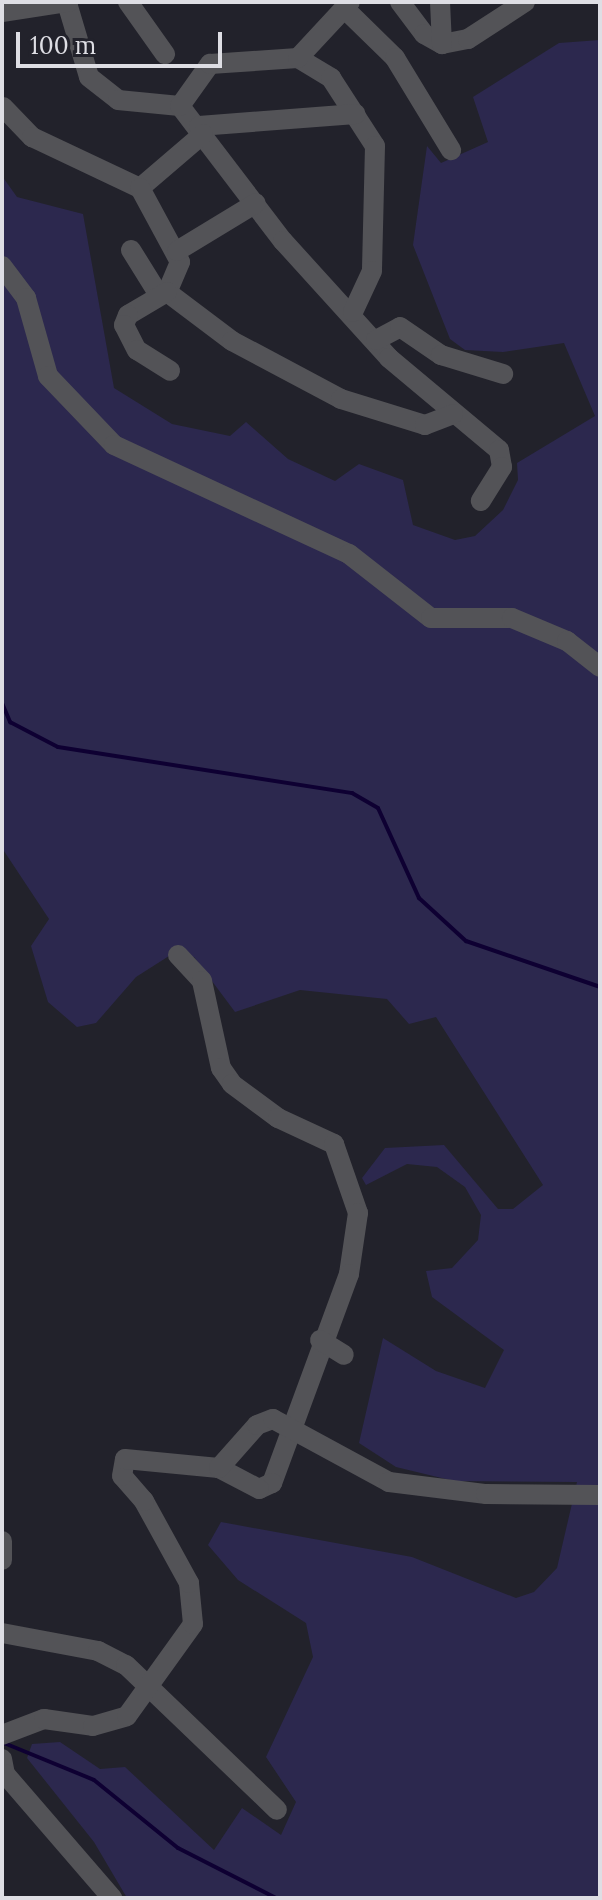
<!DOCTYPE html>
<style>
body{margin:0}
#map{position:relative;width:602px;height:1900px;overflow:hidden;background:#22222b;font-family:Lora,serif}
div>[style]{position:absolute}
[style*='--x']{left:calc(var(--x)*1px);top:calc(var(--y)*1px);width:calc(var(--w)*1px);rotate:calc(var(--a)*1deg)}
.green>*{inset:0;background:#2c284e}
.stream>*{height:4px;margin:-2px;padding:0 2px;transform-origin:2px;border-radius:2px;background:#0e0032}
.minor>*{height:20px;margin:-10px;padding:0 10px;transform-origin:10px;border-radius:10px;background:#535357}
span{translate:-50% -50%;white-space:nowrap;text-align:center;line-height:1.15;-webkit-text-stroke:8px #22222b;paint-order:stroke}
.frame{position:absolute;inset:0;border:4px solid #dedee4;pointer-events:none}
.scale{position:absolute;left:16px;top:32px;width:206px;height:36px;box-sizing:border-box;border:4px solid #dedee4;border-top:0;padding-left:10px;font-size:24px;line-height:28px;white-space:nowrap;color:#dedee4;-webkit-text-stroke:6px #22222b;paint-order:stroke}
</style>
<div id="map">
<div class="green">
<i style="clip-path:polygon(600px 40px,600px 1898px,127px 1898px,94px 1842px,27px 1758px,32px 1744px,60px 1742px,100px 1769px,125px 1767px,214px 1850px,242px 1808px,281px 1835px,296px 1802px,266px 1757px,313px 1657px,306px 1623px,238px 1580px,208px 1545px,221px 1522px,412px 1557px,516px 1598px,534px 1592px,557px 1568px,577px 1482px,454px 1481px,396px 1467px,359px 1443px,383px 1338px,436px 1371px,485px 1388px,504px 1350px,432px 1297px,426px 1271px,452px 1268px,478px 1240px,481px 1215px,465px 1187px,437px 1167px,407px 1164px,366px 1185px,362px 1178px,385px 1148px,444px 1145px,498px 1209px,513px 1209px,543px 1185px,436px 1017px,409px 1024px,387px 999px,300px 990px,235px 1012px,194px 957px,169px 956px,136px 977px,96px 1023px,77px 1027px,48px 1002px,31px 946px,49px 919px,2px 848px,2px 176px,17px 197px,83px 214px,114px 388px,172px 424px,230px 436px,246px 422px,288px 459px,335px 481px,359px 464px,403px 480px,413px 525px,455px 540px,475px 536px,503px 510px,518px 480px,517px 463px,595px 416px,564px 343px,503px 352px,465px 350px,450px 339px,413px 245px,427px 146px,441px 163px,488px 142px,473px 97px,559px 43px)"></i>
</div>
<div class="stream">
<i style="--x:2;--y:703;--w:21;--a:67"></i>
<i style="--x:10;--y:722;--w:54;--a:27.5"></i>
<i style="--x:58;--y:747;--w:298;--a:8.9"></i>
<i style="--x:352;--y:793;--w:30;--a:30"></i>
<i style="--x:378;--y:808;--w:99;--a:65.5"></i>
<i style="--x:419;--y:898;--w:64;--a:42.5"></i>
<i style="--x:466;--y:941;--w:142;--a:18.9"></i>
<i style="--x:4;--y:1743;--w:97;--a:22.3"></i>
<i style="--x:94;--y:1780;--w:108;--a:39"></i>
<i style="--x:178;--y:1848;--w:110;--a:27"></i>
</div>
<div class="minor">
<i style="--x:128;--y:2;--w:64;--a:54.6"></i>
<i style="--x:400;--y:2;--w:40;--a:53"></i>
<i style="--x:424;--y:34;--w:21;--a:29"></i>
<i style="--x:442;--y:44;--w:26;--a:-11"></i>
<i style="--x:468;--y:39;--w:68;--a:-33"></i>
<i style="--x:440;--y:2;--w:42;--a:87.3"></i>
<i style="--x:67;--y:3;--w:77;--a:73.4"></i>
<i style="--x:89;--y:77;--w:37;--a:38"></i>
<i style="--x:118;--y:100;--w:62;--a:5.5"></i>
<i style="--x:180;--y:106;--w:170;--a:52.7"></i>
<i style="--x:283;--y:241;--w:158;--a:47.8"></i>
<i style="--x:389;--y:358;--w:143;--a:39.9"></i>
<i style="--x:499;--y:450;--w:17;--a:80"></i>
<i style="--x:502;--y:467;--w:40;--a:122"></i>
<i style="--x:345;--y:9;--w:70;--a:44.4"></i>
<i style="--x:395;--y:58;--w:108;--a:58.7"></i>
<i style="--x:2;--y:12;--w:67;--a:-8.6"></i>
<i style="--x:298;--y:58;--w:39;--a:31"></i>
<i style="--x:331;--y:78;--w:81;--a:57.1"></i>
<i style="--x:375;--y:146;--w:125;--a:91.4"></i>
<i style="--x:372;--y:271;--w:45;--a:114.9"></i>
<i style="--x:180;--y:106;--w:52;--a:-54.5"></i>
<i style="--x:210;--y:64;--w:88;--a:-3.9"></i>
<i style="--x:298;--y:58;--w:76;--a:-47.1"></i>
<i style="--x:3;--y:107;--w:42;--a:46"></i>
<i style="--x:32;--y:137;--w:119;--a:25.3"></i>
<i style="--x:199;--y:126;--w:157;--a:-4.4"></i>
<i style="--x:203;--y:134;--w:83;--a:139.4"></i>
<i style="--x:140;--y:188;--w:84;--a:61.6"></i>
<i style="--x:180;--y:262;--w:33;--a:113"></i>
<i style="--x:167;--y:292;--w:81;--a:37"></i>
<i style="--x:232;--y:341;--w:123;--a:28"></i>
<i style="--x:341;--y:399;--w:88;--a:17.2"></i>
<i style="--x:425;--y:425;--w:30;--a:-21"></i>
<i style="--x:131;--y:250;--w:53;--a:58.1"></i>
<i style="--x:177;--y:251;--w:92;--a:-31.3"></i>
<i style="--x:2;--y:266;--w:40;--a:53"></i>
<i style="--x:26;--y:298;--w:81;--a:74.2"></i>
<i style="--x:48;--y:376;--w:95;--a:46.3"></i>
<i style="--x:114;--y:445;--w:259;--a:24.9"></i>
<i style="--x:349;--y:554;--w:104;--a:38"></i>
<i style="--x:431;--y:618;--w:81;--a:0"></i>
<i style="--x:512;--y:618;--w:60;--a:22.7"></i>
<i style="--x:567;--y:641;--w:42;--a:38.2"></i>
<i style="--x:167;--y:292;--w:45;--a:149.5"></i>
<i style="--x:128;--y:315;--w:11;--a:112"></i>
<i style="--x:124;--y:325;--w:28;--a:63"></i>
<i style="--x:137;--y:350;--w:39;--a:32"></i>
<i style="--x:376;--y:340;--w:27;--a:-28"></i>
<i style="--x:400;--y:327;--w:50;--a:34.3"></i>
<i style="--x:441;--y:355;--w:65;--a:17"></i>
<i style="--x:178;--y:955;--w:35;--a:47"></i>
<i style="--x:202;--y:981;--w:89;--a:77.7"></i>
<i style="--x:221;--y:1068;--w:19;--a:55"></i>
<i style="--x:232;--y:1084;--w:57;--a:36.5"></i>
<i style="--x:278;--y:1118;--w:62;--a:24.9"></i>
<i style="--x:334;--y:1144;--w:73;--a:70.8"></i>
<i style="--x:358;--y:1213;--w:62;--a:98.4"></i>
<i style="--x:349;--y:1274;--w:223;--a:110.2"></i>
<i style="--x:272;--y:1483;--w:14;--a:155"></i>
<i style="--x:259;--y:1489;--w:45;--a:-152.3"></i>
<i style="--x:320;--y:1340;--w:28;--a:32"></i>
<i style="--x:2;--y:1541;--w:19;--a:90"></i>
<i style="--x:2;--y:1633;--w:98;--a:10.6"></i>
<i style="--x:98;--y:1651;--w:31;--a:27"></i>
<i style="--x:126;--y:1665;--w:209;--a:43.8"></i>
<i style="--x:2;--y:1735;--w:45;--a:-20.9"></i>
<i style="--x:44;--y:1719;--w:49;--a:8.1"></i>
<i style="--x:93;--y:1726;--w:35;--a:-16"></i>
<i style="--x:127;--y:1716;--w:113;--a:-54.3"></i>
<i style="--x:193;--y:1624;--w:41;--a:-95.6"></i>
<i style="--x:189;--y:1583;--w:94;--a:-118.8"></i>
<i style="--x:144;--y:1501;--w:33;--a:-131"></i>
<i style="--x:122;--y:1476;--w:17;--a:-80"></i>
<i style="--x:125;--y:1459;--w:94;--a:5.5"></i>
<i style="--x:219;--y:1468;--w:57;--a:-48.5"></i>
<i style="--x:257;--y:1425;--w:17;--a:-21"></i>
<i style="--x:273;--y:1419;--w:132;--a:28.5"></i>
<i style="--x:389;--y:1482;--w:98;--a:7.1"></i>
<i style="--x:486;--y:1494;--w:114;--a:0.5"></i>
<i style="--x:2;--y:1759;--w:15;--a:79"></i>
<i style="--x:5;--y:1774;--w:164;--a:49.2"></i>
</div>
<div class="frame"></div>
<div class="scale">100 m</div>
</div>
